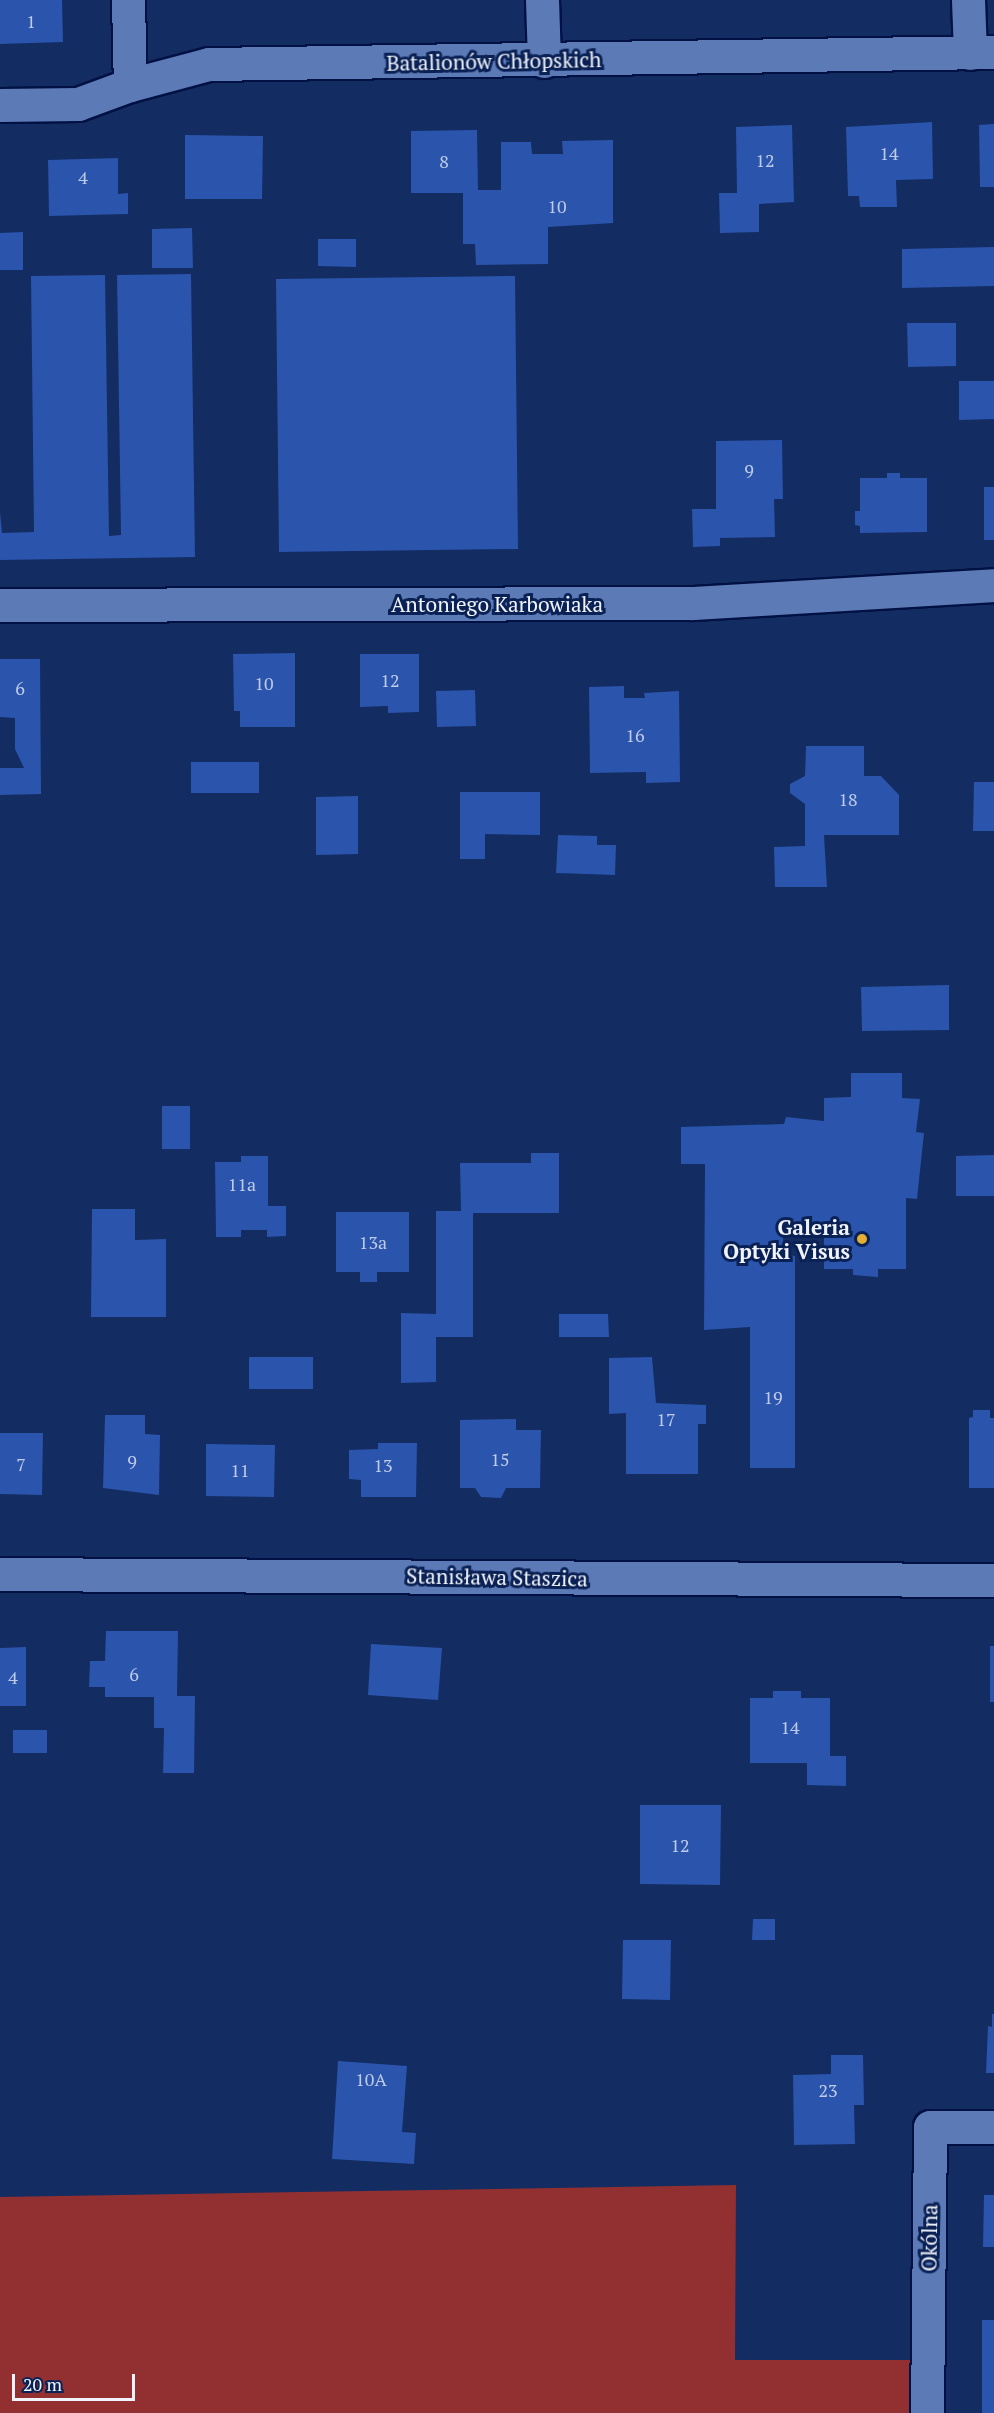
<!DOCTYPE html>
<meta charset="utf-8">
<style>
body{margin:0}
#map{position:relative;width:994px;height:2413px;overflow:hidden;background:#132c61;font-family:"PT Serif",serif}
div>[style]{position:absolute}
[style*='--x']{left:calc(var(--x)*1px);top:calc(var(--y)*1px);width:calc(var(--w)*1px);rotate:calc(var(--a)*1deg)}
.green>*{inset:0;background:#922f31}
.building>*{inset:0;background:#2b54ad}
.roads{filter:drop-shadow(2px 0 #011144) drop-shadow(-2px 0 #011144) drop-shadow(0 2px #011144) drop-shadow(0 -2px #011144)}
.minor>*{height:33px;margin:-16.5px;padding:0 16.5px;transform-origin:16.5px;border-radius:16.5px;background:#5c7ab6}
.dots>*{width:16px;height:16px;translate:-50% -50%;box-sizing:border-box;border:3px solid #0a2155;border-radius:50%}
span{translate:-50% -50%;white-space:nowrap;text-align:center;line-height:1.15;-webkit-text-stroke:6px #0a2155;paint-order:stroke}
.number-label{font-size:18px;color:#bfcce7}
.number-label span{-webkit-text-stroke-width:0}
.street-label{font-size:21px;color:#f0f4fa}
.poi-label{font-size:21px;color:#f0f4fa;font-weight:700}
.right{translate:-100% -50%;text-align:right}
.scale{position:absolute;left:12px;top:2374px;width:123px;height:27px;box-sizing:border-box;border:3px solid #f0f4fa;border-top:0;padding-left:8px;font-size:18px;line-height:21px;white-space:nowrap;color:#f0f4fa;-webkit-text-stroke:4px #0a2155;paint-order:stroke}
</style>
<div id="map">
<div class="green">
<i style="clip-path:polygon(736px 2185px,735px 2360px,915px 2360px,913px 2413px,0 2413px,0 2197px)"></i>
</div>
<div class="building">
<i style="clip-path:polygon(0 0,62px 0,63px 42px,0 44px)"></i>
<i style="clip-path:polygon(932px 122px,933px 179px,896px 180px,897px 207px,860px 207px,859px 196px,848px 196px,846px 127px)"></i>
<i style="clip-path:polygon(994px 124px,994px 187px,980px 187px,979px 125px)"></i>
<i style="clip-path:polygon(792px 125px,794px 202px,759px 204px,759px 232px,720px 233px,719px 193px,737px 193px,736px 127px)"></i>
<i style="clip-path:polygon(477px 130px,478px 190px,501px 190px,501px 142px,531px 142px,532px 154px,563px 154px,562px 141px,613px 140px,613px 223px,548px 227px,548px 264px,476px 265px,475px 244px,463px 244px,463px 193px,411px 193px,411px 131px)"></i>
<i style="clip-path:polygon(185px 135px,263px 136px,262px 199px,185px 199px)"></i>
<i style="clip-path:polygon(118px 158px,118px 194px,128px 193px,128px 214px,49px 216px,48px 160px)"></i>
<i style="clip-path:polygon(192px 228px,193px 268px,152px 268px,152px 229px)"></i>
<i style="clip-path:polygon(23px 232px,23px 270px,0 270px,0 233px)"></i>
<i style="clip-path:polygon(318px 239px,356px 239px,356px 267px,318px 266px)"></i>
<i style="clip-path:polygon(994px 247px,994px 286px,902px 288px,902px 249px)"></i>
<i style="clip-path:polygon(191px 274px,195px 557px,0 560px,0 512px,2px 533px,34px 532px,31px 276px,105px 275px,109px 536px,121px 535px,117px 275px)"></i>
<i style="clip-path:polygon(515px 276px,518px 549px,279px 552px,276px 279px)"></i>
<i style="clip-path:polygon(907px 323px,956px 323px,956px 366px,908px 367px)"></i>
<i style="clip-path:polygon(959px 381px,994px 381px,994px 419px,959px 420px)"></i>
<i style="clip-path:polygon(782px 440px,783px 499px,774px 499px,775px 537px,720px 538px,720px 546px,693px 547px,692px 509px,716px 509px,716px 441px)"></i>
<i style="clip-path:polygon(887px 473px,900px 473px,900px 478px,927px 478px,927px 532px,860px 533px,860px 526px,855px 525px,855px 511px,860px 511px,860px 478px,887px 478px)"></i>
<i style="clip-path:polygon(984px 487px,994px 487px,994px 540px,984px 540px)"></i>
<i style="clip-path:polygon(295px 653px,295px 727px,240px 727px,240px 711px,234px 711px,233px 654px)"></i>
<i style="clip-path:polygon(360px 654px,419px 654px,419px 712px,388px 713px,388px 706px,360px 707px)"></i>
<i style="clip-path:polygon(0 659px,40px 659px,41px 794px,0 795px,0 768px,24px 768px,15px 749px,15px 718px,0 717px)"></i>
<i style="clip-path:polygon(624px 686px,624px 698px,645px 698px,644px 693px,679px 691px,680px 782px,646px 783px,646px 772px,590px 773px,589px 687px)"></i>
<i style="clip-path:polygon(475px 690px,476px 726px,437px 727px,436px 691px)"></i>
<i style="clip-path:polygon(806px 746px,864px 746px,864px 776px,881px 776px,899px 795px,899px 835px,824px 835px,827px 887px,775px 887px,774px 847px,805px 846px,805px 804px,790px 793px,790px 784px,805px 776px)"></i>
<i style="clip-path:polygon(191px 762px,259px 762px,259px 793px,191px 793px)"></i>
<i style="clip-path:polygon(974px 782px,994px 782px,994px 831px,973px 831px)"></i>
<i style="clip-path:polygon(460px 792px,540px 792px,540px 835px,485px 834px,485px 859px,460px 859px)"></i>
<i style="clip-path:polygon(358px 796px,358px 854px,316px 855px,316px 797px)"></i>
<i style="clip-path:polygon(558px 835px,597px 836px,597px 845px,616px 845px,615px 875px,556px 873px)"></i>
<i style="clip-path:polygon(949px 985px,949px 1030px,862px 1031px,861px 987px)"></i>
<i style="clip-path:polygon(851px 1073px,902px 1073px,902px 1098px,920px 1099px,916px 1132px,924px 1133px,917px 1199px,906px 1198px,906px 1269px,878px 1269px,878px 1277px,853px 1275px,853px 1269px,824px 1269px,824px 1236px,783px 1236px,783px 1255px,795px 1256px,795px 1468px,750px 1468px,750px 1327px,704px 1330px,705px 1164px,681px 1164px,681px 1127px,784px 1124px,786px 1117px,824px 1121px,824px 1098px,851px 1097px)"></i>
<i style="clip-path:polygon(162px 1106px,190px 1106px,190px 1149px,162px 1149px)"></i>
<i style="clip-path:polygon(531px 1153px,559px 1153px,559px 1213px,473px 1213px,473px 1337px,436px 1337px,436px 1382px,401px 1383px,401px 1313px,436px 1314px,436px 1211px,461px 1211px,460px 1163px,531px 1163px)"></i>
<i style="clip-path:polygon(994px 1155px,994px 1196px,956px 1196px,956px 1156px)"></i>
<i style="clip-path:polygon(241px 1156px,268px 1156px,268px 1206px,286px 1206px,286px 1236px,267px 1237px,267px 1230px,241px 1230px,241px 1237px,216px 1237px,215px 1162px,241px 1162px)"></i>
<i style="clip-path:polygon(92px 1209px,135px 1209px,135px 1240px,166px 1239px,166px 1317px,91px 1317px)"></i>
<i style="clip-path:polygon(336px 1212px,409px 1212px,409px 1272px,377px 1272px,377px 1282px,360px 1282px,360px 1272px,336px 1272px)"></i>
<i style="clip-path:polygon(559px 1314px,608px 1314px,609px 1337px,559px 1337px)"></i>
<i style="clip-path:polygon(249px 1357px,313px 1357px,313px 1389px,249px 1389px)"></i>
<i style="clip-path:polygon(652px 1357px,656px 1403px,706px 1405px,706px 1424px,698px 1424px,698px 1474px,626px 1474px,626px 1413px,609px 1414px,609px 1358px)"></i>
<i style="clip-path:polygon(973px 1410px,990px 1410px,990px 1418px,994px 1418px,994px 1488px,969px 1488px,969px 1418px,973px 1417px)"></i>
<i style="clip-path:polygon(105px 1415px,145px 1415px,145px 1434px,160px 1435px,159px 1495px,103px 1488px)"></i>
<i style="clip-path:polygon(516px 1419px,516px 1430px,541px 1430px,540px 1488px,506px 1488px,501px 1498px,481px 1497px,475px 1488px,460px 1488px,460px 1420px)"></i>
<i style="clip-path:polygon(0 1433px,43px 1433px,42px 1495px,0 1494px)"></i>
<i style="clip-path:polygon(378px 1443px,417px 1443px,416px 1497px,361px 1497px,361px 1480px,349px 1479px,349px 1450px,378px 1449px)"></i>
<i style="clip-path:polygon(206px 1444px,275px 1445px,274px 1497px,206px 1496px)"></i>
<i style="clip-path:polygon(106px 1631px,178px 1631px,177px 1696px,195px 1696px,194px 1773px,163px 1773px,164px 1728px,154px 1728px,154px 1697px,105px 1697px,105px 1687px,89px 1687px,90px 1661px,105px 1661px)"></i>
<i style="clip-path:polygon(371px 1644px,442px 1648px,438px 1700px,368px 1695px)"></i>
<i style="clip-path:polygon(990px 1646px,994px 1646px,994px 1702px,990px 1702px)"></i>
<i style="clip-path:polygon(26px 1647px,26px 1706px,0 1706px,0 1648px)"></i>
<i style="clip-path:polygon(773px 1691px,801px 1691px,801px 1698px,830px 1698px,830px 1756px,846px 1756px,846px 1786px,807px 1785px,807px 1763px,750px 1763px,750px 1698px,773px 1698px)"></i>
<i style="clip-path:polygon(13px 1730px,47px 1730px,47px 1753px,13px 1753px)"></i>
<i style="clip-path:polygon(640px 1805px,721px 1805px,720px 1885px,640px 1884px)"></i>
<i style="clip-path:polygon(753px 1919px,775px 1919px,775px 1940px,752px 1940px)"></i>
<i style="clip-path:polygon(623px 1940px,671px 1940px,670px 2000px,622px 1999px)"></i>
<i style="clip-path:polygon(992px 2014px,994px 2014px,994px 2073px,986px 2073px,988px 2026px,992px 2027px)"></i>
<i style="clip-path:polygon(831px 2055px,863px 2055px,864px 2105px,854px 2105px,855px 2144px,794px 2145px,793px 2075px,831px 2074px)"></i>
<i style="clip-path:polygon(338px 2061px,407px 2066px,402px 2132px,416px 2133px,414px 2164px,332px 2159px)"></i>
<i style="clip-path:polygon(984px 2195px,994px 2195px,994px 2247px,983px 2247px)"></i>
<i style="clip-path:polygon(982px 2320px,994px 2320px,994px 2413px,982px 2413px)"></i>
</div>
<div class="roads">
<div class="minor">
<i style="--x:128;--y:0;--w:85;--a:88.7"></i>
<i style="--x:542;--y:0;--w:61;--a:88.1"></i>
<i style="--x:968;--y:0;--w:53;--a:87.8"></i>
<i style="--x:0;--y:105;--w:78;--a:-0.7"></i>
<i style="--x:78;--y:104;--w:55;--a:-20.1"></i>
<i style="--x:130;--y:85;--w:82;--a:-14.9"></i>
<i style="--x:209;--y:64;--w:785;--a:-0.88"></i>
<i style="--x:0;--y:605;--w:693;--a:-0.17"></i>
<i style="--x:693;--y:603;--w:302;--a:-3.4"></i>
<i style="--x:0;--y:1574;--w:994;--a:0.35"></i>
<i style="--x:927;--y:2413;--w:286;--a:-89.4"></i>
<i style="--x:930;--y:2127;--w:64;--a:0"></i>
</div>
</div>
<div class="dots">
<i style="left:862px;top:1239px;background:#e4ae35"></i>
</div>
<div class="number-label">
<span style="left:31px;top:21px">1</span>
<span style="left:889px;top:153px">14</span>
<span style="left:765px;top:160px">12</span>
<span style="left:444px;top:161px">8</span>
<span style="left:83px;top:177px">4</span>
<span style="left:557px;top:206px">10</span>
<span style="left:749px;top:470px">9</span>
<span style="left:390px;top:680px">12</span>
<span style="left:264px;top:683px">10</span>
<span style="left:20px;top:688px">6</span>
<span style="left:635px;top:735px">16</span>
<span style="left:848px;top:799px">18</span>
<span style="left:242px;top:1184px">11a</span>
<span style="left:373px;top:1242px">13a</span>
<span style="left:773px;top:1397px">19</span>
<span style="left:666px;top:1419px">17</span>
<span style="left:500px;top:1459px">15</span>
<span style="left:132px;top:1461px">9</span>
<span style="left:21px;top:1464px">7</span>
<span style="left:383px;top:1465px">13</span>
<span style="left:240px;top:1470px">11</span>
<span style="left:134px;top:1674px">6</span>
<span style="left:13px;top:1677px">4</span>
<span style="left:790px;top:1727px">14</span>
<span style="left:680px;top:1845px">12</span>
<span style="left:371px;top:2079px">10A</span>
<span style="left:828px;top:2090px">23</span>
</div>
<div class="street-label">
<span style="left:494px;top:61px;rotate:-1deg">Batalionów Chłopskich</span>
<span style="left:497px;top:604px">Antoniego Karbowiaka</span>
<span style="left:497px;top:1577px;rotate:1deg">Stanisława Staszica</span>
<span style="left:929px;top:2238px;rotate:-89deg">Okólna</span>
</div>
<div class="poi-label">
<span class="right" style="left:850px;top:1239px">Galeria<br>Optyki Visus</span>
</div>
<div class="scale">20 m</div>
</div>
